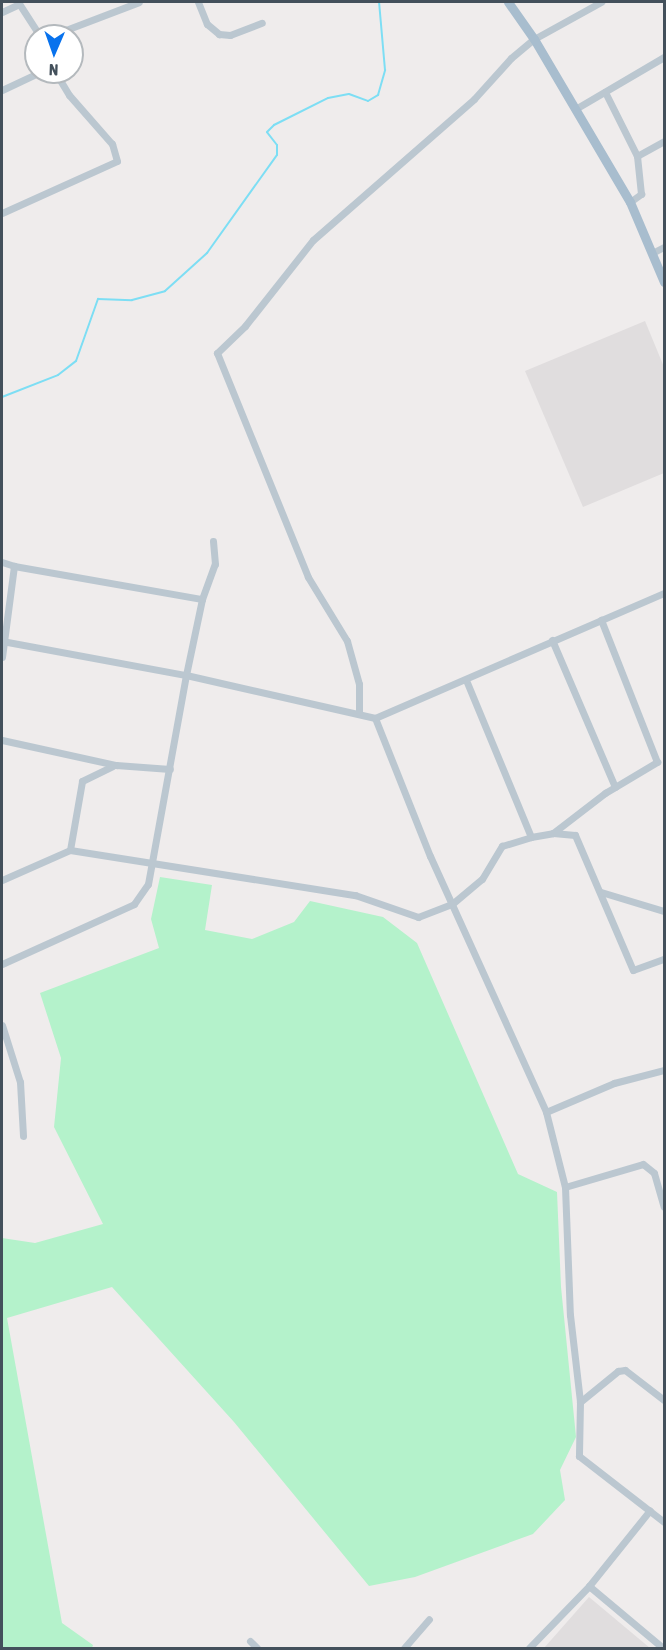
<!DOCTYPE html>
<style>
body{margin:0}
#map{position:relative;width:666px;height:1650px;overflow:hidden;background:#efecec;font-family:"Asap Condensed",sans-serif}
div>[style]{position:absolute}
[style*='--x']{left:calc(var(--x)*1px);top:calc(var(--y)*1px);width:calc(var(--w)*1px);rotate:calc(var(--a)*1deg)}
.education>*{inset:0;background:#e0ddde}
.green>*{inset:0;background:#b4f2cb}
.stream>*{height:2px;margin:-1px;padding:0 1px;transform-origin:1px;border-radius:1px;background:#7ddef4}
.minor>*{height:7px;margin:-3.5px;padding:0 3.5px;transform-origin:3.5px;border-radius:3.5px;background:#bbc7d0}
.major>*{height:9px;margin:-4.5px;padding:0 4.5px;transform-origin:4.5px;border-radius:4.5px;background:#a8bdce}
span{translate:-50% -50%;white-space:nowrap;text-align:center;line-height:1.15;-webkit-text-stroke:5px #fff;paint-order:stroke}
.frame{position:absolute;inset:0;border:3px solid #43505b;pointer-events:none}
.north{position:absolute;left:24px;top:24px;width:60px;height:60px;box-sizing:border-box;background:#fff;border:2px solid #b4b9bd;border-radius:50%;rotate:182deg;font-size:16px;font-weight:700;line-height:24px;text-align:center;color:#43505b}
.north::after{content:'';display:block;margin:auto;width:21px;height:27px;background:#0872ed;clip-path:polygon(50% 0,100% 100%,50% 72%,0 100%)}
</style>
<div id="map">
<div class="education">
<i style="clip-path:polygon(645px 321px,664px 367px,664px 473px,583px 507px,525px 371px)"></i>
<i style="clip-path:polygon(589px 1597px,650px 1648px,544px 1648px)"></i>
</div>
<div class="green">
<i style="clip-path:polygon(160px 877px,212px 885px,205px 930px,252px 939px,294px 922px,310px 901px,383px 917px,417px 943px,518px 1174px,557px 1192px,561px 1287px,576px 1437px,560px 1470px,565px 1500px,533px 1534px,415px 1577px,369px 1586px,234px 1422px,112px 1287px,7px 1318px,62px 1623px,93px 1645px,92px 1648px,2px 1648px,2px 1238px,35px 1243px,103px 1224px,54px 1127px,61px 1058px,40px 993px,159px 948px,151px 919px)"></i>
</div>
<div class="stream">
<i style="--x:2;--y:397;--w:60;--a:-21.4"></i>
<i style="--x:58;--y:375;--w:23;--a:-38"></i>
<i style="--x:76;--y:361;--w:66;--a:-70.5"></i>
<i style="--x:98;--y:299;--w:34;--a:2"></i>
<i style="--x:132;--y:300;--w:34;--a:-15"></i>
<i style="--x:165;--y:291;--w:57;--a:-42.1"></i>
<i style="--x:207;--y:253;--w:120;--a:-54.5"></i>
<i style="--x:277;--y:155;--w:10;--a:-90"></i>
<i style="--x:277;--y:145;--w:16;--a:-128"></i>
<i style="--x:267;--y:132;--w:10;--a:-45"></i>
<i style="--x:274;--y:125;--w:60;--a:-26.6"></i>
<i style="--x:328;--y:98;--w:21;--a:-11"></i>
<i style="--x:349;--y:94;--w:20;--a:20"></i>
<i style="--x:368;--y:101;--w:12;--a:-31"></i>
<i style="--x:378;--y:95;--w:26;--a:-74"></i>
<i style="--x:385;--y:70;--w:68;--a:-95"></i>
</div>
<div class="minor">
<i style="--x:18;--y:2;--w:40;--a:57.1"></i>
<i style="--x:198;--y:2;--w:24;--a:68"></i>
<i style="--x:207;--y:24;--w:16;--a:40"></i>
<i style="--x:219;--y:34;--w:11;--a:5"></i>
<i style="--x:230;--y:35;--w:34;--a:-21"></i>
<i style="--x:2;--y:12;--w:19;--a:-25"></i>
<i style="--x:50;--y:36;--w:95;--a:-20.9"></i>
<i style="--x:2;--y:90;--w:42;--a:-25.3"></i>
<i style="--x:605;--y:92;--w:72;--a:63.4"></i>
<i style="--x:577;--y:108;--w:101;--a:-30.4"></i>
<i style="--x:630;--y:202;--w:14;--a:-36"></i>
<i style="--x:641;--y:194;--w:38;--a:-96"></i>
<i style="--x:637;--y:156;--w:31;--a:-29"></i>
<i style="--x:2;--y:213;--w:126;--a:-24.3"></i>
<i style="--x:117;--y:161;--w:18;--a:-106"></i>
<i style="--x:112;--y:144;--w:65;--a:-131.3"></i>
<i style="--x:69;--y:95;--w:27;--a:-121"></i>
<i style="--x:654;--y:252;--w:11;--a:-27"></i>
<i style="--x:2;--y:562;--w:13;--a:18"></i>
<i style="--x:552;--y:640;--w:160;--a:66.8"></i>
<i style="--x:2;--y:641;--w:187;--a:10.5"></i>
<i style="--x:186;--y:675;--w:194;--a:12.8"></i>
<i style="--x:375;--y:718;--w:315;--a:-23.4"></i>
<i style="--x:2;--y:657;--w:92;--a:-82.5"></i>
<i style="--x:14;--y:566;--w:191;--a:10"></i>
<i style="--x:466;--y:680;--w:170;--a:67.5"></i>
<i style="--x:531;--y:837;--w:22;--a:-10"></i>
<i style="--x:553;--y:833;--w:22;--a:5"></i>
<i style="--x:575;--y:835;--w:147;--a:66.8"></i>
<i style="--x:633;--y:970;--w:33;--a:-20"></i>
<i style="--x:359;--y:712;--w:28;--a:-90"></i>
<i style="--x:359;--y:684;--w:45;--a:-105.6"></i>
<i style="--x:347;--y:641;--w:75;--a:-121.4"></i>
<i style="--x:308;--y:577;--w:242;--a:-112.1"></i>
<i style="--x:217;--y:353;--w:39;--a:-44"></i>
<i style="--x:245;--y:326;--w:110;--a:-51.7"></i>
<i style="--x:313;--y:240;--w:214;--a:-41.2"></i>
<i style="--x:474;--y:99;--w:55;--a:-47.9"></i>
<i style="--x:511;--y:58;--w:30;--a:-40"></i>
<i style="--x:534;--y:39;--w:77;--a:-28.9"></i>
<i style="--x:375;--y:718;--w:149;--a:68.3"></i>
<i style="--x:430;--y:856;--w:281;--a:65.6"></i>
<i style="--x:546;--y:1112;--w:77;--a:75.8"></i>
<i style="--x:565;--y:1187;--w:128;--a:87.8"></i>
<i style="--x:570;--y:1315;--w:88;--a:83.4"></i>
<i style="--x:580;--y:1402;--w:54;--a:91.1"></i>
<i style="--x:579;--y:1456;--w:108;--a:37.8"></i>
<i style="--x:2;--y:740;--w:117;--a:12.4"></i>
<i style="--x:116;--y:765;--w:54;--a:4.2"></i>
<i style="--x:553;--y:833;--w:66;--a:-37.6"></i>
<i style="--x:605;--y:793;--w:61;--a:-30.8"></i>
<i style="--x:657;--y:762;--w:153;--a:-111.5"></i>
<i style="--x:70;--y:850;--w:70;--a:-80.1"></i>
<i style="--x:82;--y:781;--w:34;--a:-26"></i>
<i style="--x:2;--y:880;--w:74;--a:-23.8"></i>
<i style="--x:70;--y:850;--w:289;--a:9"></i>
<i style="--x:355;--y:895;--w:67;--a:19.2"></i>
<i style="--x:418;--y:917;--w:36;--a:-21"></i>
<i style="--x:452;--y:904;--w:39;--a:-40"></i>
<i style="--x:482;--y:879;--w:39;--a:-59"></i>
<i style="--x:502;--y:846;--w:30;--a:-17"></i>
<i style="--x:601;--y:892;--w:66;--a:16.8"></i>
<i style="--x:2;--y:964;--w:145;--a:-24.4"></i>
<i style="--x:134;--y:904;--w:24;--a:-55"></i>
<i style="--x:148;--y:884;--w:212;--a:-79.7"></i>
<i style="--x:186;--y:675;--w:78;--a:-78.1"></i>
<i style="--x:202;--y:599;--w:37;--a:-70"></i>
<i style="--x:215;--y:564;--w:23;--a:-95"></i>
<i style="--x:2;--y:1025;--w:60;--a:72.5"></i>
<i style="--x:20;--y:1082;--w:54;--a:86.8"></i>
<i style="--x:546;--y:1112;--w:74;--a:-23.1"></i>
<i style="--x:614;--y:1083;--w:52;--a:-14.6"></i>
<i style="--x:565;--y:1187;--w:81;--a:-16.4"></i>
<i style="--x:643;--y:1164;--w:14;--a:39"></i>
<i style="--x:654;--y:1173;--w:35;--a:74"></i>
<i style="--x:580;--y:1402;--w:49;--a:-39.2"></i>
<i style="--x:618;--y:1371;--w:7;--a:-8"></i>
<i style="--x:625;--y:1370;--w:49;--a:37.6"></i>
<i style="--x:589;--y:1586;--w:97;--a:40"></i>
<i style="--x:250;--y:1641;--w:10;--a:45"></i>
<i style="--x:404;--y:1648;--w:38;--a:-49"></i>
<i style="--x:529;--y:1648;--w:86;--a:-45.9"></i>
<i style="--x:589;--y:1586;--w:97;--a:-51.2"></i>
</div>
<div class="major">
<i style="--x:508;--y:2;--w:45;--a:54.9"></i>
<i style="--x:534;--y:39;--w:189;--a:59.5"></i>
<i style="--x:630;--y:202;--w:87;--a:67"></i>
</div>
<div class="frame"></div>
<div class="north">N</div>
</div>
